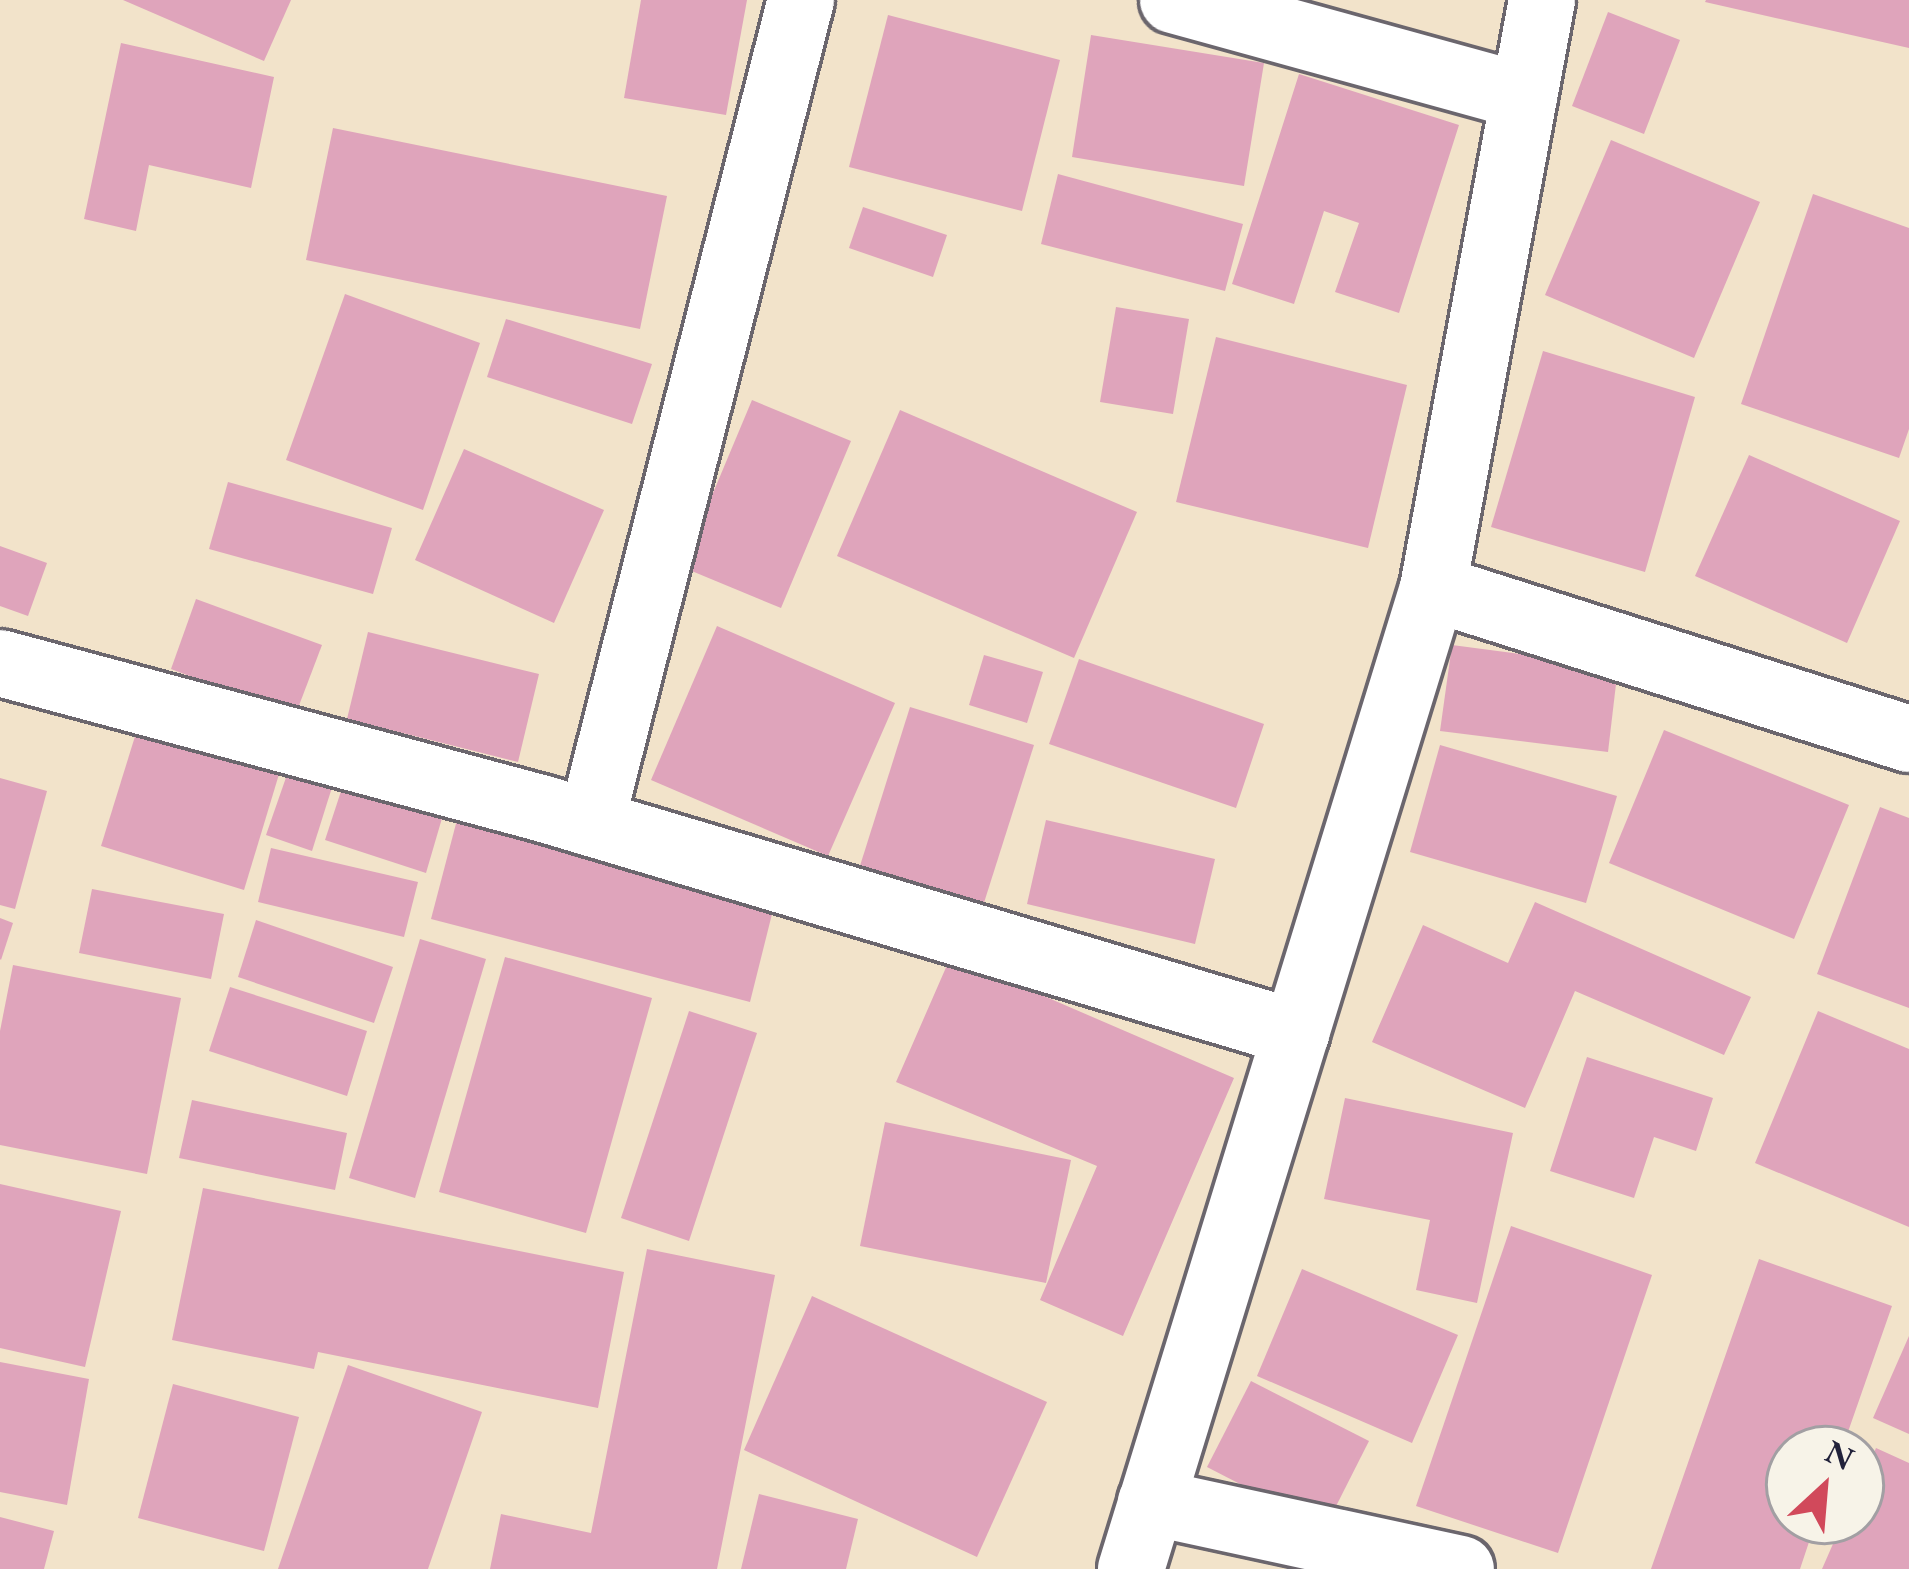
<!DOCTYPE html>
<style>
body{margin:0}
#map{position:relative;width:1909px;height:1569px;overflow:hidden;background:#f2e3ca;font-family:"EB Garamond",serif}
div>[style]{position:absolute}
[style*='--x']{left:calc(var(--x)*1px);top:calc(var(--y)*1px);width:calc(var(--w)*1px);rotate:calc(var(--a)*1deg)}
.building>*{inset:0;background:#dfa4bb}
.roads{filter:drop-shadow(3px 0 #6b666d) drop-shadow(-3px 0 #6b666d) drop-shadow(0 3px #6b666d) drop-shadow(0 -3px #6b666d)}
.street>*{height:66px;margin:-33px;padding:0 33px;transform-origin:33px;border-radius:33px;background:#fff}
span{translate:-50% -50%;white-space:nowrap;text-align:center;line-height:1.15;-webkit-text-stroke:9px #f7f3e8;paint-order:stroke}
.north{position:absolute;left:1765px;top:1425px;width:120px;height:120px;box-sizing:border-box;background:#f7f3e8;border:3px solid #a29fa3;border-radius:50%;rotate:26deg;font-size:33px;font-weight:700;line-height:48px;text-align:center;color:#22223b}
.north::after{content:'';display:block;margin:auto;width:42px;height:54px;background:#d1495b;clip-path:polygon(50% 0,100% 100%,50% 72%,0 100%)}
</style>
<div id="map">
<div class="building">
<i style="clip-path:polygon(123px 0,291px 0,264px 61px)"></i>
<i style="clip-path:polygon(641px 0,747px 0,726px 115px,624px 98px)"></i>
<i style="clip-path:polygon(1706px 0,1909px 0,1909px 48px,1705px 2px)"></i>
<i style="clip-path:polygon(1608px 12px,1680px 40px,1644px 134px,1572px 106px)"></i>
<i style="clip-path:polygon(888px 15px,1060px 60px,1022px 211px,849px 167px)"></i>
<i style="clip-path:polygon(1091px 35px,1264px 63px,1244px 186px,1072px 157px)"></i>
<i style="clip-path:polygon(121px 43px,274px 77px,251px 188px,149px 165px,136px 231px,84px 219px)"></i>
<i style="clip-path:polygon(1299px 74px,1459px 125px,1399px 313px,1335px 292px,1359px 223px,1324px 211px,1294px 304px,1232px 284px)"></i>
<i style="clip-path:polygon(333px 128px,667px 196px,640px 329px,306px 260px)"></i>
<i style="clip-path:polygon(1611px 140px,1760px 202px,1694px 358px,1545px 295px)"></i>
<i style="clip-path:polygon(1058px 174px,1243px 224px,1225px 291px,1041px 244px)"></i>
<i style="clip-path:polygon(1813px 194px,1909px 228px,1909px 429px,1899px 458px,1741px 404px)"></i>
<i style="clip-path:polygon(863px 207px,947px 235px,933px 277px,849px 248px)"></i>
<i style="clip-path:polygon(345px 294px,480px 343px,423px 510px,286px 460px)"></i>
<i style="clip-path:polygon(1116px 307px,1189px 319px,1173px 414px,1100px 402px)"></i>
<i style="clip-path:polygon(506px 319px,652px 364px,632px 424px,487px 377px)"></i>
<i style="clip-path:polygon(1216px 337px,1407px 385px,1368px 548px,1176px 502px)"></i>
<i style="clip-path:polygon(1543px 351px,1695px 397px,1645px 572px,1491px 527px)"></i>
<i style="clip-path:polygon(752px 400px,851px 441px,781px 608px,682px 567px)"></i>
<i style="clip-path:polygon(900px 410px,1137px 512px,1074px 658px,837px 556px)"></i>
<i style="clip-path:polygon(464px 449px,604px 510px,554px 623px,415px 560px)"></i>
<i style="clip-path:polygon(1749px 455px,1900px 521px,1847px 643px,1695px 576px)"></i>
<i style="clip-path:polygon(228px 482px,392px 528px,373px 594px,209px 549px)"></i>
<i style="clip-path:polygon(0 546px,47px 563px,28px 616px,0 606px)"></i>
<i style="clip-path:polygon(196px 599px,322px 645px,295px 716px,171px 669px)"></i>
<i style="clip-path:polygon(717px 626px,895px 703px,828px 856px,651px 780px)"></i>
<i style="clip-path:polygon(368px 632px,539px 674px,518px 762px,347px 719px)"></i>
<i style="clip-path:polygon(1452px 645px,1618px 667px,1608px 752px,1440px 731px)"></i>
<i style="clip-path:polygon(984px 655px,1043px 672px,1027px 723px,969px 705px)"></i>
<i style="clip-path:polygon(1079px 659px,1264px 724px,1236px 808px,1049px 744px)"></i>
<i style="clip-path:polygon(910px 707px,1034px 745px,982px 909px,859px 869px)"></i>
<i style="clip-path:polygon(141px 717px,283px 761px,244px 890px,101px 846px)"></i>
<i style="clip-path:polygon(1664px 730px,1849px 805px,1794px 939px,1609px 863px)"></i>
<i style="clip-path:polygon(1440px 745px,1617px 796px,1586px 903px,1410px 852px)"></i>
<i style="clip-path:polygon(290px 766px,334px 781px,312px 851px,266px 835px)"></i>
<i style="clip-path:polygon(346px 776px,445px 808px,426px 873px,325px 840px)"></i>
<i style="clip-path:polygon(0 778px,47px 791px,15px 909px,0 905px)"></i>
<i style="clip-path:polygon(1880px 807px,1909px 818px,1909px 1008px,1817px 974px)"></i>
<i style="clip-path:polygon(458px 816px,776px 898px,750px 1002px,431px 919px)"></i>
<i style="clip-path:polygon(1046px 820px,1215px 859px,1195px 944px,1027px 904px)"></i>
<i style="clip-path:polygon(271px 848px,418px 882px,404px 937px,258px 902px)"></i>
<i style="clip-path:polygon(92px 889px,224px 914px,211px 979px,79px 953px)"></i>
<i style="clip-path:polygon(1535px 902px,1751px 997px,1724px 1055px,1575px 991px,1525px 1108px,1372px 1042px,1423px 925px,1508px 963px)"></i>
<i style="clip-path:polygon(0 918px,13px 923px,1px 960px,0 959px)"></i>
<i style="clip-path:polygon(256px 920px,393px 967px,374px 1023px,238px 977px)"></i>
<i style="clip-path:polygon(420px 939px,486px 959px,415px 1198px,349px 1178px)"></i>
<i style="clip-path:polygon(951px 956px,1234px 1078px,1123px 1336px,1040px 1300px,1097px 1166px,896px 1082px)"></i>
<i style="clip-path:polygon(505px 957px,652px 998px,586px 1233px,439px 1192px)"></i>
<i style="clip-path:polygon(13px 965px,181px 998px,147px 1174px,0 1145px,0 1031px)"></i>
<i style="clip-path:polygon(230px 987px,367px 1031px,347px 1096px,209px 1051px)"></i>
<i style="clip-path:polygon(689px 1011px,757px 1033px,689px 1241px,621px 1218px)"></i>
<i style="clip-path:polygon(1818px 1011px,1909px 1049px,1909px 1227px,1755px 1163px)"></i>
<i style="clip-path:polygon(1587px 1057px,1713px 1098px,1696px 1151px,1654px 1137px,1634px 1198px,1550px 1171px)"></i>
<i style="clip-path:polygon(1345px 1098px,1513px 1133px,1477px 1303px,1416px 1290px,1430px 1220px,1324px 1199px)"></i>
<i style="clip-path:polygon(192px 1100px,347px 1133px,335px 1190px,179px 1158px)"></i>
<i style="clip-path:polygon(885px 1122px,1071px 1160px,1046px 1283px,860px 1246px)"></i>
<i style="clip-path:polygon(0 1184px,121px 1211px,85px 1367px,0 1348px)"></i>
<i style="clip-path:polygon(203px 1188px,624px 1272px,598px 1408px,318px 1352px,314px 1369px,172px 1340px)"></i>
<i style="clip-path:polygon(1511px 1226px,1652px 1275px,1558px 1553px,1416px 1506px)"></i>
<i style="clip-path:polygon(647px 1249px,775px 1275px,717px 1569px,490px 1569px,501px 1514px,591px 1533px)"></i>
<i style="clip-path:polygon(1759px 1259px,1892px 1306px,1842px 1449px,1789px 1449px,1789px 1521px,1816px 1521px,1800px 1569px,1651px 1569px)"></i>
<i style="clip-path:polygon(1302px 1269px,1458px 1335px,1412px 1443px,1257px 1376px)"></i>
<i style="clip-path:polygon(812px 1296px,1047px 1402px,977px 1557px,744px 1450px)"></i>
<i style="clip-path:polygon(1909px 1336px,1909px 1434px,1873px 1418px)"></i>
<i style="clip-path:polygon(0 1362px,89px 1379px,67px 1505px,0 1492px)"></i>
<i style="clip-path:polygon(348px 1365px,482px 1412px,428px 1569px,278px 1569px)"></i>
<i style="clip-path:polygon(1251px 1381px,1369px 1441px,1325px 1528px,1207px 1467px)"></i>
<i style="clip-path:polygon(173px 1384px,299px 1417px,264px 1551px,138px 1518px)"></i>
<i style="clip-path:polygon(1876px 1448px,1909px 1463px,1909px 1569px,1822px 1569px,1843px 1521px,1861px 1521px,1861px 1482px)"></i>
<i style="clip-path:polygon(759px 1494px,858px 1519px,846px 1569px,741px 1569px)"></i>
<i style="clip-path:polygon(0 1517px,54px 1531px,44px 1569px,0 1569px)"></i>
</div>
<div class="roads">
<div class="street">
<i style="--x:1173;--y:0;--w:364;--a:15.4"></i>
<i style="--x:1433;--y:588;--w:499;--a:17.6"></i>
<i style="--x:0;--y:663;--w:563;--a:15.02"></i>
<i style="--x:544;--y:809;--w:785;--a:16.59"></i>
<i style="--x:591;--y:823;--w:849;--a:-75.69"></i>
<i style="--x:1151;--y:1502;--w:317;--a:12.2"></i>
<i style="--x:1131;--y:1569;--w:1026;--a:-72.89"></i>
<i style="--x:1433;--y:588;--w:598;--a:-79.5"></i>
</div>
</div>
<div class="north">N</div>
</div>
